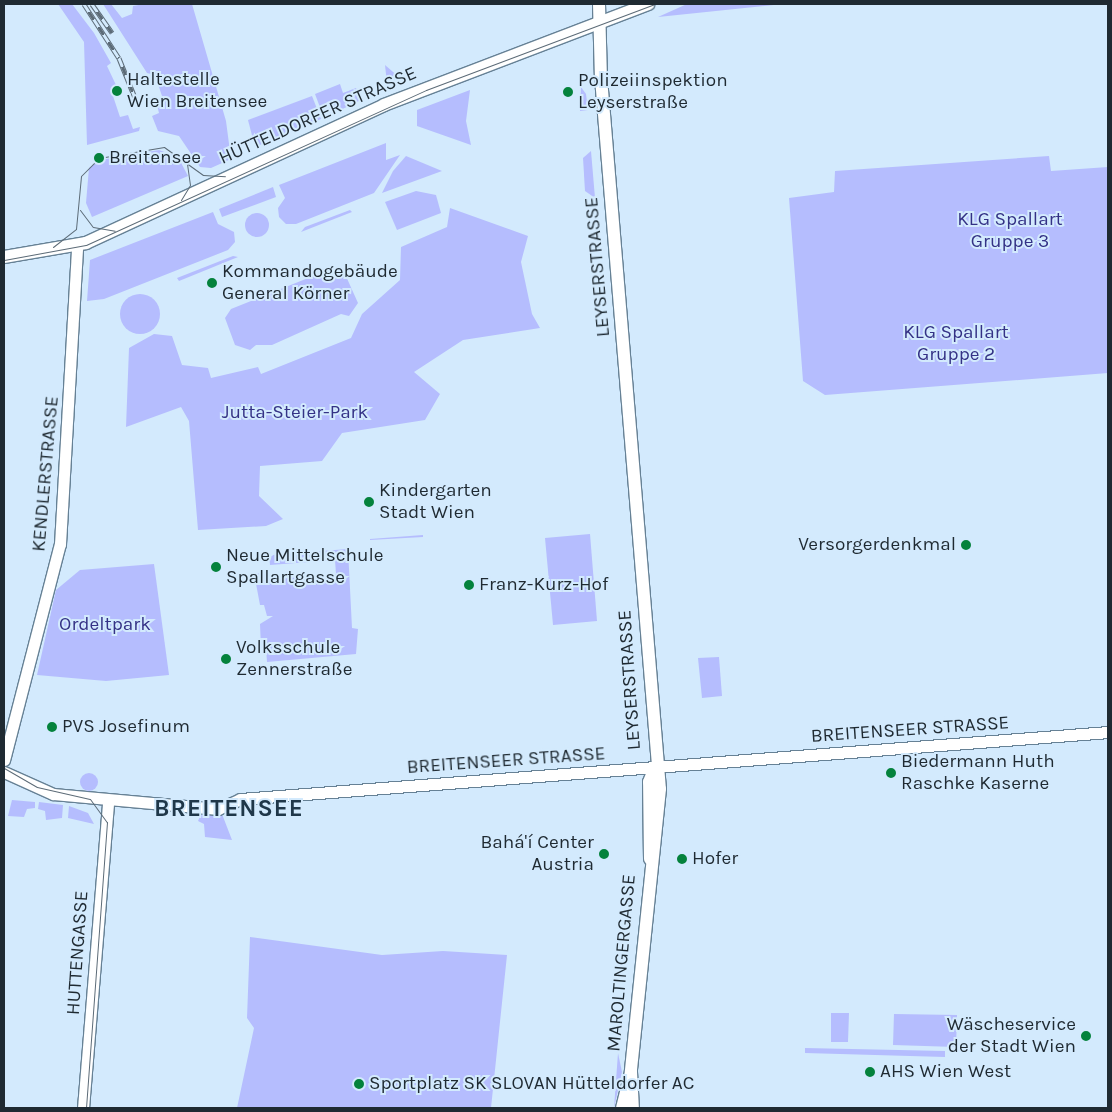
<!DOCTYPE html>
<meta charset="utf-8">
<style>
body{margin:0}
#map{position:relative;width:1112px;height:1112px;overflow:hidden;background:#d3eafd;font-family:Karla,sans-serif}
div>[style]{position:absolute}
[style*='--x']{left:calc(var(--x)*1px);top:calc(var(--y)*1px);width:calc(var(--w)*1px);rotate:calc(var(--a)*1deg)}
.green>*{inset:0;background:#b5bdfe}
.round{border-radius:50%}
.roads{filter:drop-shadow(1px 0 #668195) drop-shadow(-1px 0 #668195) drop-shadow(0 1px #668195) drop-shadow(0 -1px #668195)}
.tertiary>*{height:11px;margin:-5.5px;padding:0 5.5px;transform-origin:5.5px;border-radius:5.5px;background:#fff}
.secondary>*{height:12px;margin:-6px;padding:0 6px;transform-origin:6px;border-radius:6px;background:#fff}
.tram>*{height:1px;margin:-0.5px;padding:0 0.5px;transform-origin:0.5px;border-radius:0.5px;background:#5c6b77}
.rail>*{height:5px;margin-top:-2.5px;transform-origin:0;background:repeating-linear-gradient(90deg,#d3eafd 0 9px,#5c6b77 0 18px);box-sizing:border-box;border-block:1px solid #5c6b77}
.dots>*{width:14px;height:14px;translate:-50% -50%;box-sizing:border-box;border:2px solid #d3eafd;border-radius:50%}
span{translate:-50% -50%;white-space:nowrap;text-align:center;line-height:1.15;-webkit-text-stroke:4px #d3eafd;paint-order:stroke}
.poi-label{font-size:19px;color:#1f2a32}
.left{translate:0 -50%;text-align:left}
.right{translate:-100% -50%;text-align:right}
.street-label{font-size:19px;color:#1f2a32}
.park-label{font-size:19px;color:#343286}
.district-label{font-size:24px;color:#1f3749;font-weight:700;letter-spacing:1px}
.frame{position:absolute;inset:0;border:5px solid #1f2a32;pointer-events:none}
</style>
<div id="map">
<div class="green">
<i style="clip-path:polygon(58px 4px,72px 4px,94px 33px,111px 63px,107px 66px,116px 85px,111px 90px,120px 117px,128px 115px,133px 129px,140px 127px,139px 131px,87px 145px,84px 42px)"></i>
<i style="clip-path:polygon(103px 4px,111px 4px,122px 18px,132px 14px,133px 6px,144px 4px,192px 4px,226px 121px,231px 159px,211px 168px,200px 167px,179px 136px,158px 131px,152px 116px,159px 113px,157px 105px,164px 102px,155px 75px,147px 73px)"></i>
<i style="clip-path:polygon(687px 4px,783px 4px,658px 17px)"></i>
<i style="clip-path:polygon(385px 65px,400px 78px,387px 83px)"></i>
<i style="clip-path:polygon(340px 84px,343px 93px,356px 88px,361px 100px,324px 118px,315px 94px)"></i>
<i style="clip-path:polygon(581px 87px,586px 94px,588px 110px,580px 111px)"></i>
<i style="clip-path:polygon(470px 90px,466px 121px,471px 145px,417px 126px,417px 110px)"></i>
<i style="clip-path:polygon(312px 96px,321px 119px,255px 147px,248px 120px)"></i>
<i style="clip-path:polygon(386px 143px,386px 160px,400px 155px,374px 193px,296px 224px,286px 224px,279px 217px,278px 208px,285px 198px,279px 185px)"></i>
<i style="clip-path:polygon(159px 150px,178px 157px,188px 176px,92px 217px,86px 203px,89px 168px,100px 160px)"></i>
<i style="clip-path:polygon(591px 151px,595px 198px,585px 191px,583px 158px)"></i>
<i style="clip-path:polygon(406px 156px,442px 171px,382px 193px,393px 171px)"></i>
<i style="clip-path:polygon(1049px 156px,1051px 171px,1108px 167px,1108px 373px,825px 395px,803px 381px,789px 198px,834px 192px,835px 171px)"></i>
<i style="clip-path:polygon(273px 187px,276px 197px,222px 217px,219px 209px)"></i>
<i style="clip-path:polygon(416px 191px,436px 195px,441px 213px,397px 230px,385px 202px)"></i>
<i style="clip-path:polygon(450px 208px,528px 236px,521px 262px,532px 314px,540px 328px,463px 340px,414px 372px,440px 394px,425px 420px,342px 433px,322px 461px,260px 466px,259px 496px,283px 519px,266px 526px,198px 530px,189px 421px,181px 407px,126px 427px,129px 348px,154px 334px,172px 336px,182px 365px,208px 368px,211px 378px,258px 367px,261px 374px,351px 338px,362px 314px,400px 280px,401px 247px,447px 227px)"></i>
<i style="clip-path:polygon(350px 210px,352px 212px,301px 232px,305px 227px)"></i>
<i style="clip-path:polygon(213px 212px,218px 224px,234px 232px,235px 242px,228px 250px,104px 299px,87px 301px,90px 260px)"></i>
<i class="round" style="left:245px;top:213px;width:24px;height:24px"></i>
<i style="clip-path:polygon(233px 256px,238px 257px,179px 281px,177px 278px)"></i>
<i style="clip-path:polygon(333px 268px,345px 274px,358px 303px,349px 316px,341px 314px,272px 345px,256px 345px,250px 350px,235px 345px,225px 318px,231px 309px)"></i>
<i class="round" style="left:120px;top:294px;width:40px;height:40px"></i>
<i style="clip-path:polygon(590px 534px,597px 621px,553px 625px,545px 538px)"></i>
<i style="clip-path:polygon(423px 535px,423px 537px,370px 540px,370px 539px)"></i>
<i style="clip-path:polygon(348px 549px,352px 628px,358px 629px,356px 654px,267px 662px,266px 648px,261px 648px,260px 624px,273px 616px,267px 616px,264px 605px,260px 605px,254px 573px,265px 574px,266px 580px,336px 574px,335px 560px,270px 565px,269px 555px)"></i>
<i style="clip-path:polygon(154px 564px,169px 675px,106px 681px,37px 675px,56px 590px,80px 570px)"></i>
<i style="clip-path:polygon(719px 657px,722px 696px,702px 698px,698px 658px)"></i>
<i class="round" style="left:80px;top:773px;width:18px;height:18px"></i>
<i style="clip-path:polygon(12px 800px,35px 802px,35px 808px,27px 809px,24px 817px,8px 816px)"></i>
<i style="clip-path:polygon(39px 802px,63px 805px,62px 818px,46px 820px,45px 811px,38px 809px)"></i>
<i style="clip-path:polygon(69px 806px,88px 813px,94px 824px,68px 818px)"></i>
<i style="clip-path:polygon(201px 814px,222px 814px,232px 840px,205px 837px,204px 824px,198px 821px)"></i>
<i style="clip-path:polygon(250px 937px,382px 955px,443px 951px,507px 955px,491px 1108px,237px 1108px,254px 1028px,247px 1018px)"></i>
<i style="clip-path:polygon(831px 1013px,849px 1013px,848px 1042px,831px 1042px)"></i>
<i style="clip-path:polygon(894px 1014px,957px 1015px,956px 1047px,893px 1045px)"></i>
<i style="clip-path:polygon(805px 1048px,945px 1051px,945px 1057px,805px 1053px)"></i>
<i style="clip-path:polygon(618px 1053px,622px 1072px,614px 1108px)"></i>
</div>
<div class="roads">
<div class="tertiary">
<i style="--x:4;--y:760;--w:223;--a:-75.5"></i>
<i style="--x:60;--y:544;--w:299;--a:-86.7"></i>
<i style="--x:4;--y:772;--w:54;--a:24.2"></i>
<i style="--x:53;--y:794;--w:166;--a:5.2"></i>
<i style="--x:218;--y:809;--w:24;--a:-24"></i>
<i style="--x:240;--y:799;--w:871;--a:-4.41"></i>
<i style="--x:83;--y:1108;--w:308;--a:-85.3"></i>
</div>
<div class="secondary">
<i style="--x:599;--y:4;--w:74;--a:88.5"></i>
<i style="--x:601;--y:78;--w:713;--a:85.26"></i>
<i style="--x:660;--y:789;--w:284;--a:95.9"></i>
<i style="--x:631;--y:1072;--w:37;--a:104"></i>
<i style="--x:4;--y:257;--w:83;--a:-9.7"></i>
<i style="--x:86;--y:243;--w:328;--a:-24.8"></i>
<i style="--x:384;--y:105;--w:283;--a:-20.9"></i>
<i style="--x:650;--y:859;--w:77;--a:-90.7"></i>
<i style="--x:649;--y:782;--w:16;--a:-68"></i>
<i style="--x:631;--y:1072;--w:36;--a:87"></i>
</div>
</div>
<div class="tram">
<i style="--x:181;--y:200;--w:17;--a:-59"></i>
<i style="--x:190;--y:185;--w:22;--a:-98"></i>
<i style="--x:80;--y:210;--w:21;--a:53"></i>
<i style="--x:93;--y:227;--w:22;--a:10"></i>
<i style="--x:53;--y:247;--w:29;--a:-38"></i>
<i style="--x:76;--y:229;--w:53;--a:-84.6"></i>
<i style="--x:81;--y:176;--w:25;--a:-45"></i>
<i style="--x:99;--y:158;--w:66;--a:-9.6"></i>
<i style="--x:164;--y:147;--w:48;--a:35.7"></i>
<i style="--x:203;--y:175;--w:22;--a:3"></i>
<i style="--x:4;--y:260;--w:83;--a:-10.4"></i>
<i style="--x:86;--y:245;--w:374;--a:-24.5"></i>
<i style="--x:426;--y:90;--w:245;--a:-20.6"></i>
<i style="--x:4;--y:768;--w:38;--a:30"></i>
<i style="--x:37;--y:787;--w:54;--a:12.8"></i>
<i style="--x:90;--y:799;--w:29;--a:54"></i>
<i style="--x:107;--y:822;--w:287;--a:94.2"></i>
</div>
<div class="rail">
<i style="--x:84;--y:4;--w:64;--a:57.1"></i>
<i style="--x:119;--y:58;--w:45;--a:68"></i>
<i style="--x:92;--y:4;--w:35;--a:55"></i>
</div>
<div class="dots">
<i style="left:117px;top:91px;background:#04823c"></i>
<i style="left:568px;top:92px;background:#04823c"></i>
<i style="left:99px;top:158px;background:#04823c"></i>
<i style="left:212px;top:283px;background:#04823c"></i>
<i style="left:369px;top:502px;background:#04823c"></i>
<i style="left:966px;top:545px;background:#04823c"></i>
<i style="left:216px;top:567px;background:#04823c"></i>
<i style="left:469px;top:585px;background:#04823c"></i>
<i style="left:226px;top:659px;background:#04823c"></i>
<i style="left:52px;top:727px;background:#04823c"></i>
<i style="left:891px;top:773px;background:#04823c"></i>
<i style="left:604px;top:854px;background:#04823c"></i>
<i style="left:682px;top:859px;background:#04823c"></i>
<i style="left:1086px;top:1036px;background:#04823c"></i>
<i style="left:870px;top:1072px;background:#04823c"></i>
<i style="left:359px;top:1084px;background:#04823c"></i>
</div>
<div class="poi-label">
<span class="left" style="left:127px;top:91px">Haltestelle<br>Wien Breitensee</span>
<span class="left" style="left:578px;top:92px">Polizeiinspektion<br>Leyserstraße</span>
<span class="left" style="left:109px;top:158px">Breitensee</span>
<span class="left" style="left:222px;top:283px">Kommandogebäude<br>General Körner</span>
<span class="left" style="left:379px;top:502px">Kindergarten<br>Stadt Wien</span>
<span class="right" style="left:956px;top:545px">Versorgerdenkmal</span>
<span class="left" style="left:226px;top:567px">Neue Mittelschule<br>Spallartgasse</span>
<span class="left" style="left:479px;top:585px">Franz-Kurz-Hof</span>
<span class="left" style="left:236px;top:659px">Volksschule<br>Zennerstraße</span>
<span class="left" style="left:62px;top:727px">PVS Josefinum</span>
<span class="left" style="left:901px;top:773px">Biedermann Huth<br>Raschke Kaserne</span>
<span class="right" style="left:594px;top:854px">Bahá'í Center<br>Austria</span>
<span class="left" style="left:692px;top:859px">Hofer</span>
<span class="right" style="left:1076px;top:1036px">Wäscheservice<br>der Stadt Wien</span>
<span class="left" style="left:880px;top:1072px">AHS Wien West</span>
<span class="left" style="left:369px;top:1084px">Sportplatz SK SLOVAN Hütteldorfer AC</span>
</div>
<div class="street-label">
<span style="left:318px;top:116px;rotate:-24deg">HÜTTELDORFER STRASSE</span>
<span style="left:598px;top:267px;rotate:-95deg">LEYSERSTRASSE</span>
<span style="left:46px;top:474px;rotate:-85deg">KENDLERSTRASSE</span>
<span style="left:630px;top:680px;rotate:-94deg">LEYSERSTRASSE</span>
<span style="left:910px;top:730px;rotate:-4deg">BREITENSEER STRASSE</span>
<span style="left:506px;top:761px;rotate:-4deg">BREITENSEER STRASSE</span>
<span style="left:78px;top:953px;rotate:-86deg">HUTTENGASSE</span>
<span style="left:622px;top:963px;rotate:-85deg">MAROLTINGERGASSE</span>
</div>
<div class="park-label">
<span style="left:1010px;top:231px">KLG Spallart<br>Gruppe 3</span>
<span style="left:956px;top:344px">KLG Spallart<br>Gruppe 2</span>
<span style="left:295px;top:413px">Jutta-Steier-Park</span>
<span style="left:105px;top:625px">Ordeltpark</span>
</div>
<div class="district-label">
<span style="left:229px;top:809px">BREITENSEE</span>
</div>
<div class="frame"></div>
</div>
